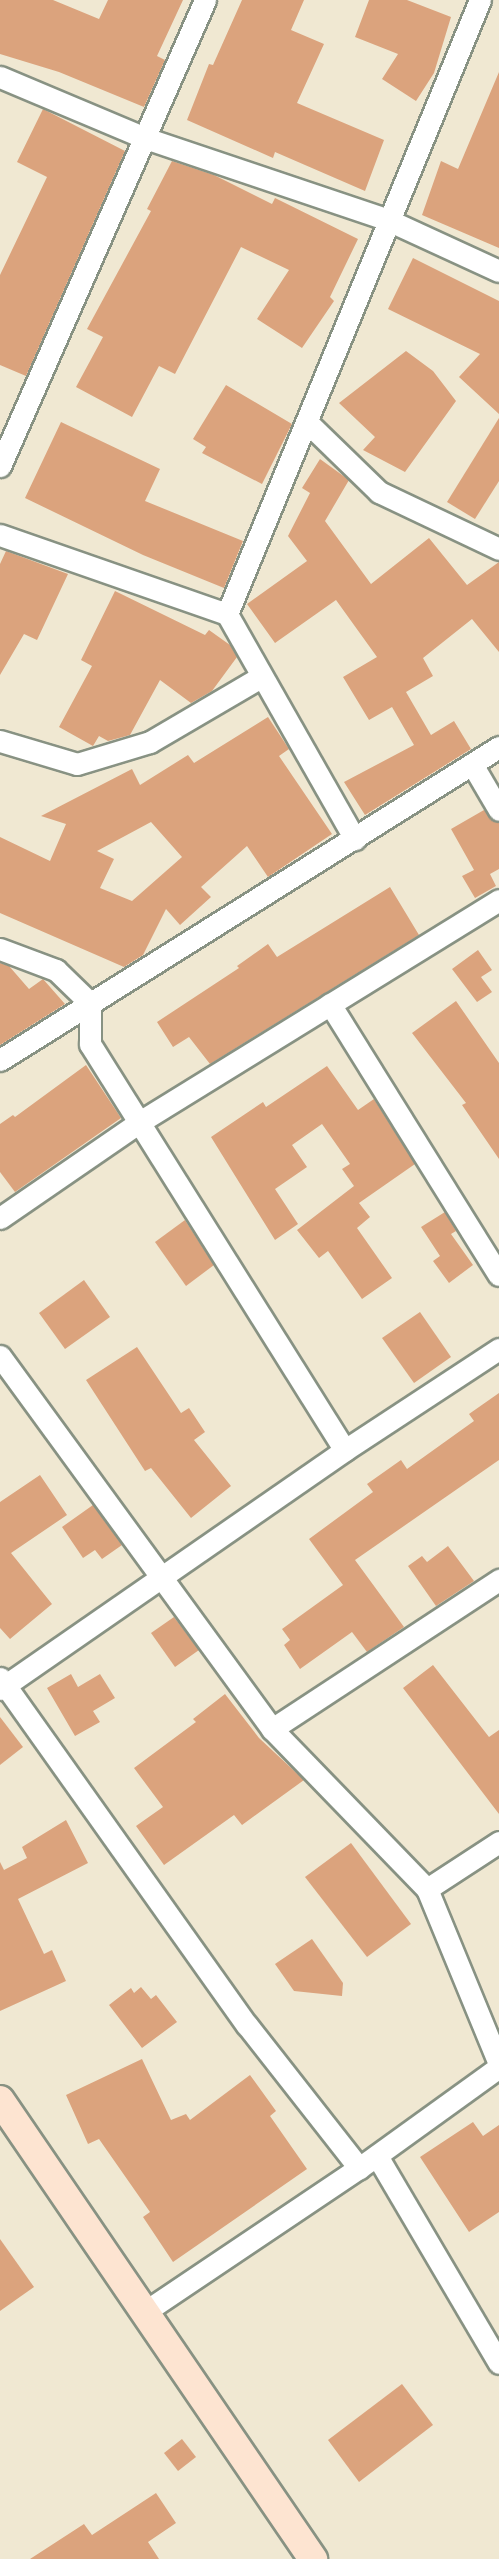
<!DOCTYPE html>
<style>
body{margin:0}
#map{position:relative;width:499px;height:2559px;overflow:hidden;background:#f0e8d2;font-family:"Gentium Book Plus",serif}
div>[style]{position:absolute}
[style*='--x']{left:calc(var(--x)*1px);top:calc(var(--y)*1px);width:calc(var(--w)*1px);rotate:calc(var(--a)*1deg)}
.building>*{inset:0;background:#dba37d}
.roads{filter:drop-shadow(2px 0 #889283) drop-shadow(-2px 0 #889283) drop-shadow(0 2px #889283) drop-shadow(0 -2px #889283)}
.street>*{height:21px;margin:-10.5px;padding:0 10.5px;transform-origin:10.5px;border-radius:10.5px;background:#fff}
.secondary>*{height:28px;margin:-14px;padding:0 14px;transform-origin:14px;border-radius:14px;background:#fde4d1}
span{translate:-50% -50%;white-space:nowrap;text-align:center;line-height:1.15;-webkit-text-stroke:4.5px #f6f6f2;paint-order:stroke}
</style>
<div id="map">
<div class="building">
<i style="clip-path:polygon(0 0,53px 0,99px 19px,108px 0,183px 0,157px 56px,165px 60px,144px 107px,59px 72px,0 54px)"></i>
<i style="clip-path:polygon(242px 0,304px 0,291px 30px,324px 44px,297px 103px,384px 140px,365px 191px,275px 152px,273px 158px,187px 120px,209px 64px,213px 65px)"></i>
<i style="clip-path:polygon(369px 0,407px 0,451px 17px,434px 73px,416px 101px,382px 79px,398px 54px,355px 37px)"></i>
<i style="clip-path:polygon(499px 72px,499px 248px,422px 215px,441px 161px,458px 169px)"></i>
<i style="clip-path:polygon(43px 109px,125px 151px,26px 376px,0 365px,0 275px,47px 177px,17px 162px)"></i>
<i style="clip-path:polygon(172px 161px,214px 175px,272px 204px,275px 198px,358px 239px,330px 297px,334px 301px,302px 348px,257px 319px,289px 270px,241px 247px,175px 374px,159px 366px,132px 417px,76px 387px,103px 337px,87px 329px,151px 211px,147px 209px)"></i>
<i style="clip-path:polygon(413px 258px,499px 301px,499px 414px,459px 377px,480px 354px,388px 309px)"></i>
<i style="clip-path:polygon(406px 351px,433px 371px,456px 401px,405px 472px,363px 450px,375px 437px,339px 403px)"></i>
<i style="clip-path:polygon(226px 385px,292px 424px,262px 484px,202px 453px,206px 447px,193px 439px)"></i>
<i style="clip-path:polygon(499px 418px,499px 481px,475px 519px,447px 502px)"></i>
<i style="clip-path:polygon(61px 422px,160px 469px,145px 501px,243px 541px,224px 588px,143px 555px,25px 498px)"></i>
<i style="clip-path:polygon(320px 459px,349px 480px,325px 521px,371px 584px,429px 538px,467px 585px,499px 562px,499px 652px,472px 619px,423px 658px,433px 676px,406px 692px,431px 735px,454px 721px,471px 749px,365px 815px,344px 782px,414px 745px,392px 707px,369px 720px,343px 677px,377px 657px,336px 600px,275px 643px,247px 604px,307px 561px,288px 536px,310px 493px,302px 488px)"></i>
<i style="clip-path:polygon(6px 551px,68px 574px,37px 640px,24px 634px,0 675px,0 564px)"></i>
<i style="clip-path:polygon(115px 591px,205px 635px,209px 630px,230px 645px,237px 657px,212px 691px,191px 703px,160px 680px,130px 735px,108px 741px,99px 736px,93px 746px,59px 727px,92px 666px,81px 660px)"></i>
<i style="clip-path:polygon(evenodd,268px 717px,289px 749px,279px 756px,332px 834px,268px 877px,247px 846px,201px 887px,211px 897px,180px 925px,166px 909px,143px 955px,124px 967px,0 913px,0 837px,50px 861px,66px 824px,41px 816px,132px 769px,140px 785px,188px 755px,194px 763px,268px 717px,151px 822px,182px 857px,132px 901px,100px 888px,114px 859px,97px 851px,151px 822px)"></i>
<i style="clip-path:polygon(484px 810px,499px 823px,499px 869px,490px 874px,496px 886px,475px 898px,462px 876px,474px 870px,451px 829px)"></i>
<i style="clip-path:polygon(390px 887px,419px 935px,210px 1064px,189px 1037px,173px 1047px,157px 1022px,239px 968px,237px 966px,268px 944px,277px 957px)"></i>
<i style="clip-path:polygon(478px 950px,492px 970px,481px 977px,492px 992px,477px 1002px,452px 969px)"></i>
<i style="clip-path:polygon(0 963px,9px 966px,29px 989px,43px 979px,65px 1004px,0 1045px)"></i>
<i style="clip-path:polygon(456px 1001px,499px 1063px,499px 1159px,462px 1105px,466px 1103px,412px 1033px)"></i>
<i style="clip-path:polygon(86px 1065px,121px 1118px,15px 1192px,0 1172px,0 1124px,13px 1115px,15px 1117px)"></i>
<i style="clip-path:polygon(327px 1066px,358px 1110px,374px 1099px,415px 1164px,359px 1203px,370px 1217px,357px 1228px,392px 1278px,362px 1299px,328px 1251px,319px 1258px,297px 1230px,354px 1186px,342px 1169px,350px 1164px,322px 1124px,292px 1145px,307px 1167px,275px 1189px,298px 1224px,275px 1240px,211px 1137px,263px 1102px,266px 1107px)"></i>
<i style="clip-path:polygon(445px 1212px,456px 1231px,451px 1234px,473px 1265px,449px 1283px,433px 1261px,440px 1256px,421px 1227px)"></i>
<i style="clip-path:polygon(185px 1220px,214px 1265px,186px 1286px,155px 1242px)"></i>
<i style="clip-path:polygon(84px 1280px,110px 1317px,65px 1349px,39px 1313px)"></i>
<i style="clip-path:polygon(420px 1312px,451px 1357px,414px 1383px,382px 1338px)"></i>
<i style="clip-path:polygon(137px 1347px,181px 1413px,189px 1408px,205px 1432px,194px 1440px,231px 1486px,191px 1518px,151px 1468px,145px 1471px,86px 1380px)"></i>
<i style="clip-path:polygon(499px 1393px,499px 1460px,355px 1560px,404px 1627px,367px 1652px,352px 1632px,300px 1669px,284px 1645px,290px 1640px,282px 1629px,343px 1585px,309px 1539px,373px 1492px,367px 1484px,401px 1460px,407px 1469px,474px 1421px,469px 1414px)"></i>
<i style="clip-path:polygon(40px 1475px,67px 1515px,11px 1553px,52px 1604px,10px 1639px,0 1628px,0 1502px)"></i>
<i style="clip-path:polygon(93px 1505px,122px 1545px,102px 1559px,95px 1550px,83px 1558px,62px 1527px)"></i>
<i style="clip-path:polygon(448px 1546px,474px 1581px,436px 1606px,408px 1566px,422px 1556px,427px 1562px)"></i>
<i style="clip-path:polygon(174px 1617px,199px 1650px,175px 1667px,151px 1633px)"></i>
<i style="clip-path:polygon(433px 1665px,489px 1737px,499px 1730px,499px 1814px,403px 1688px)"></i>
<i style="clip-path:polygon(71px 1674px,78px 1687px,100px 1674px,115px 1698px,93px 1711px,100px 1722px,75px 1736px,47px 1688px)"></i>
<i style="clip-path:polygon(225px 1694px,259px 1738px,304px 1780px,242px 1825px,234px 1815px,164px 1865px,136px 1826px,163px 1807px,134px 1768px,196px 1722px,193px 1719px)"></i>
<i style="clip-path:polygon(0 1717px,23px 1747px,0 1765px)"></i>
<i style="clip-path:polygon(66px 1820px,88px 1863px,18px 1899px,44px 1954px,52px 1950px,66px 1981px,0 2011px,0 1862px,4px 1870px,27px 1858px,22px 1847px)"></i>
<i style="clip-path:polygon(351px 1843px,411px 1924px,367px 1957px,305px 1877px)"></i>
<i style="clip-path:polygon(312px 1939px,343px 1983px,342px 1996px,294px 1991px,275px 1964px)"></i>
<i style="clip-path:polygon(141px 1987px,151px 1999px,156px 1995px,177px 2022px,142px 2048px,109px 2005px,131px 1988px,134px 1993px)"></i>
<i style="clip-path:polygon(142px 2059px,171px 2120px,186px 2114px,190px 2120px,250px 2075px,276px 2111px,270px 2116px,307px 2169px,173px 2262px,143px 2217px,150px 2212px,99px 2139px,88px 2144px,66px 2095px)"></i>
<i style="clip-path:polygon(473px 2122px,483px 2136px,499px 2125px,499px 2212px,469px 2232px,420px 2157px)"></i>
<i style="clip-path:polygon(0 2239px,34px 2287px,0 2311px)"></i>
<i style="clip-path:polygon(402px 2384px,433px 2425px,359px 2482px,328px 2440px)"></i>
<i style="clip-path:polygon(182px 2439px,196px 2457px,178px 2471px,164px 2453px)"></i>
<i style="clip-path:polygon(156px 2493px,176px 2523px,148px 2542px,159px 2559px,30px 2559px,84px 2524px,92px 2535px)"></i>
</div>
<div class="roads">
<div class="street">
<i style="--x:0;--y:77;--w:157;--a:22.8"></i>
<i style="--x:145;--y:138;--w:256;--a:18.6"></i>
<i style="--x:388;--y:220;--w:122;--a:24.7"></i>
<i style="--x:308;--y:423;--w:99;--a:44.2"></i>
<i style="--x:379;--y:492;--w:133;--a:25.4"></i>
<i style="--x:0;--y:466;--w:509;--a:-66.25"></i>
<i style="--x:0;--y:535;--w:240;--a:19.2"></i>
<i style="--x:227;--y:614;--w:259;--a:60.4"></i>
<i style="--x:227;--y:614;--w:664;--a:-67.61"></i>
<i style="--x:0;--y:741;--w:80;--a:16.6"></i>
<i style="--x:77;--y:764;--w:76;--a:-16.8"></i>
<i style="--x:150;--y:742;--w:129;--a:-30.4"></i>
<i style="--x:472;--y:764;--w:53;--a:59.6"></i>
<i style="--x:0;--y:949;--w:60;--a:20.6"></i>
<i style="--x:56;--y:970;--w:47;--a:44.1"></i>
<i style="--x:90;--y:1003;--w:41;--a:90"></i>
<i style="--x:90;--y:1044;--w:479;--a:57.9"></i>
<i style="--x:330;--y:1004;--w:319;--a:58.1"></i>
<i style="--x:0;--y:1060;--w:589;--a:-32.1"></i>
<i style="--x:0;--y:1218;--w:168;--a:-34.5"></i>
<i style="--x:138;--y:1123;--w:424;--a:-31.7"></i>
<i style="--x:0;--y:1356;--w:462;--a:53.9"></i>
<i style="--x:272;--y:1729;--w:223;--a:45.9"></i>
<i style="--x:427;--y:1889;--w:189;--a:67.6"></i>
<i style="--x:0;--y:1678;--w:426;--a:54.6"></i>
<i style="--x:247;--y:2025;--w:182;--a:51.9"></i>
<i style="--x:0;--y:1689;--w:420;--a:-34.7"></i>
<i style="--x:345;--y:1450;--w:184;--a:-33.3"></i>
<i style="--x:272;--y:1729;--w:272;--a:-33.3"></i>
<i style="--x:427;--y:1889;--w:86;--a:-33.1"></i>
<i style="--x:377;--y:2156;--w:240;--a:59.5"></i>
<i style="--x:143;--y:2313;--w:260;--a:-33.9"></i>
<i style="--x:359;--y:2168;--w:173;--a:-35.8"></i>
</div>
<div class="secondary">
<i style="--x:0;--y:2100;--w:556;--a:55.71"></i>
</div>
</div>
</div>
